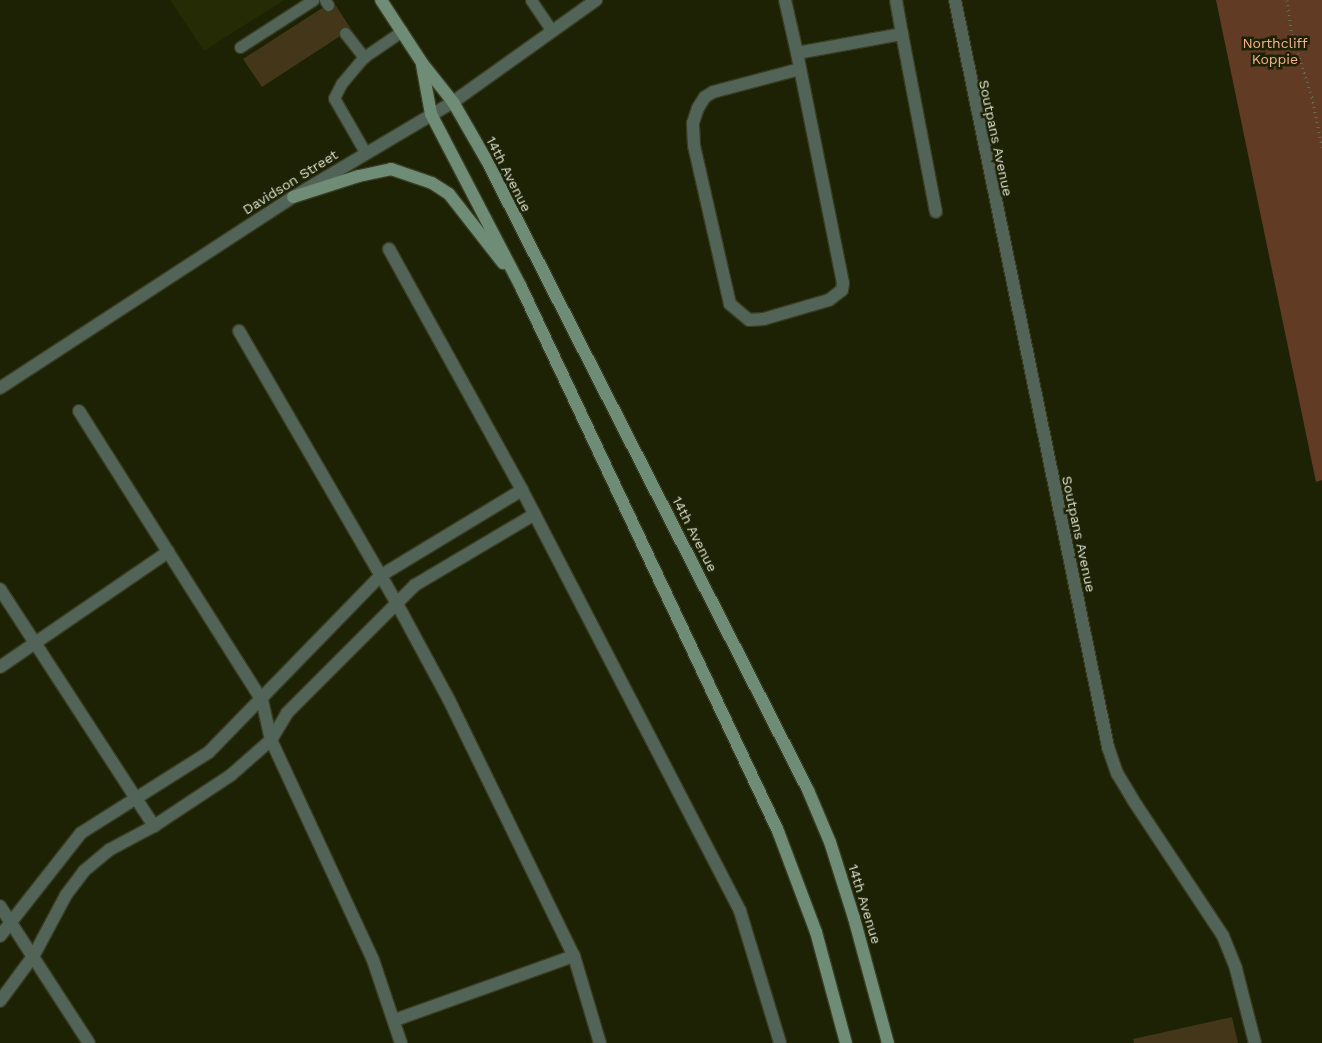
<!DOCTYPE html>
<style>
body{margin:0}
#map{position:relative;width:1322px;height:1043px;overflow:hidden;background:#1d2205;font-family:"Work Sans",sans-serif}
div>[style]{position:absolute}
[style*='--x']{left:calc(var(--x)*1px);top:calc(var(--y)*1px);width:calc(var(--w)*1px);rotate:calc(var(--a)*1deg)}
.built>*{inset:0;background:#242b05}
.green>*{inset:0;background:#613b24}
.building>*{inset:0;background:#443619}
.path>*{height:3px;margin-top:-1.5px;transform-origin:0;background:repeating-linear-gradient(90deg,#656a52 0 1px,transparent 0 5px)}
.roads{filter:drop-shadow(1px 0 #383d21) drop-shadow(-1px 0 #383d21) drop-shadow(0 1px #383d21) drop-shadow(0 -1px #383d21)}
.service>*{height:11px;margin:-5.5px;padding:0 5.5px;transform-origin:5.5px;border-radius:5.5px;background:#526457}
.minor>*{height:12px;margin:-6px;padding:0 6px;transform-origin:6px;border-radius:6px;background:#526457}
.secondary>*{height:12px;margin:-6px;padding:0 6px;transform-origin:6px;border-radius:6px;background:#6f8c77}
span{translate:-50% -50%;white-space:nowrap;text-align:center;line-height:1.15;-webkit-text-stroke:5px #1d2205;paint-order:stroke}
.park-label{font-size:14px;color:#f9b38c}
.street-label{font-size:14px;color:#dce1d0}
</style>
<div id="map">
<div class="built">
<i style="clip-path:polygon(170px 0,284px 0,204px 51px)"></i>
</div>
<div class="green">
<i style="clip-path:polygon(1216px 0,1322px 0,1322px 480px,1316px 482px)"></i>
</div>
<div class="building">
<i style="clip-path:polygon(333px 1px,351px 29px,262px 87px,243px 59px)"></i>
<i style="clip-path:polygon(1232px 1017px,1238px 1043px,1134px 1043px,1133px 1039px)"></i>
</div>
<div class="path">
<i style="--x:1287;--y:0;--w:34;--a:82"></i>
<i style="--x:1292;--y:34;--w:66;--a:72.4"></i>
<i style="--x:1312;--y:97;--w:51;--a:78.7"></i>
</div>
<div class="roads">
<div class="service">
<i style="--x:325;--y:0;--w:6;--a:59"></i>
<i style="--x:531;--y:0;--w:37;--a:56"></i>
<i style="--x:345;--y:33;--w:31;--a:52"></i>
<i style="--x:240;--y:47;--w:87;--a:-32.8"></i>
<i style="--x:365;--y:152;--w:62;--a:-119.9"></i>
<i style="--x:334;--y:98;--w:16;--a:-63"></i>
<i style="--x:341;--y:84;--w:35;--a:-50"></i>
<i style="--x:364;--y:57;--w:46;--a:-34.4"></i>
</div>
<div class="minor">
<i style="--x:785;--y:0;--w:54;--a:77.2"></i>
<i style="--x:797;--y:53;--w:235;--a:78.7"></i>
<i style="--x:843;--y:283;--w:7;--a:98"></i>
<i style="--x:842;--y:290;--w:16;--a:142"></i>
<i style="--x:829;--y:300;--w:68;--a:163.7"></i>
<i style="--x:764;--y:319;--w:15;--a:176"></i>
<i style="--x:749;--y:320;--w:25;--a:-140"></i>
<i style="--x:730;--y:304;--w:163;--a:-102.8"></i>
<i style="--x:694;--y:145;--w:22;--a:-93"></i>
<i style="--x:693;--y:123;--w:16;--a:-72"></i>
<i style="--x:698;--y:108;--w:13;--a:-58"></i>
<i style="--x:705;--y:97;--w:9;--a:-32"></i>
<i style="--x:713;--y:92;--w:90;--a:-14.8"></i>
<i style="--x:896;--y:0;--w:35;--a:80"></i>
<i style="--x:955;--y:0;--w:763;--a:78.42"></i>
<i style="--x:1108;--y:747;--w:28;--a:71"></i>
<i style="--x:1117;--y:773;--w:31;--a:59"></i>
<i style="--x:1133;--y:800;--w:163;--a:56.5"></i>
<i style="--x:1223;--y:936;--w:35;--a:68"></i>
<i style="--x:1236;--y:969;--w:76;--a:75.6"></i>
<i style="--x:797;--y:53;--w:107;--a:-10.3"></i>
<i style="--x:902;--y:34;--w:181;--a:79.2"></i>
<i style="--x:389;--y:249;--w:275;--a:61.1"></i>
<i style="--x:522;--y:490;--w:474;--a:62.6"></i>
<i style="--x:740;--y:911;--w:138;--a:73.1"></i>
<i style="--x:239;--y:331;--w:313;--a:59.9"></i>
<i style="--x:396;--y:602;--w:111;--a:61.6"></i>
<i style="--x:449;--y:700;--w:285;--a:64"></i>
<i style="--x:574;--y:956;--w:91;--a:73.4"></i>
<i style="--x:0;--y:388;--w:350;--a:-33.1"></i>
<i style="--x:293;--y:197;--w:186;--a:-30.7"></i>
<i style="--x:453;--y:102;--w:176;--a:-35.5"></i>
<i style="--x:79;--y:411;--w:342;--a:57.7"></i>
<i style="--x:262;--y:700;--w:41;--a:77.3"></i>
<i style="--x:271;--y:740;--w:242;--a:65.1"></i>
<i style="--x:373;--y:960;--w:88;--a:71.4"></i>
<i style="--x:0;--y:589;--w:283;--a:57"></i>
<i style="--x:0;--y:667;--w:204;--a:-34.4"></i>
<i style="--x:0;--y:906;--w:163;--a:57"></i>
<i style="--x:0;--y:936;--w:131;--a:-51.8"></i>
<i style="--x:81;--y:833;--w:151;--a:-32.3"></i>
<i style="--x:209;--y:752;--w:245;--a:-45.8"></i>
<i style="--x:380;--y:576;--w:166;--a:-31.2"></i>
<i style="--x:0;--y:1001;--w:57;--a:-53.5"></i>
<i style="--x:34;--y:955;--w:68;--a:-61.9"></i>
<i style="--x:66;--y:895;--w:30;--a:-53"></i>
<i style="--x:84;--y:871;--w:33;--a:-40"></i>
<i style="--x:109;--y:850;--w:51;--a:-28.1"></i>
<i style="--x:154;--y:826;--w:92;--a:-33.5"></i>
<i style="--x:231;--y:775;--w:53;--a:-41.2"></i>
<i style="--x:271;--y:740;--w:31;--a:-59"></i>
<i style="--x:287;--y:713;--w:181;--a:-45"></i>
<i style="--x:415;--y:585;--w:139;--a:-30.6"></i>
<i style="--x:395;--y:1020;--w:190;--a:-19.7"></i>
</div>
<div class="secondary">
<i style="--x:381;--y:0;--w:75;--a:56.9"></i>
<i style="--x:422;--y:63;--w:50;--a:51.5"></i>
<i style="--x:453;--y:102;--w:68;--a:60"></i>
<i style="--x:487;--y:161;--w:706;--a:62.96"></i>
<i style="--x:808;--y:790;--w:56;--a:67.1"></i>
<i style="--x:830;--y:842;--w:80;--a:72.5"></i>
<i style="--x:854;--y:918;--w:130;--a:74.8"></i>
<i style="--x:422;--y:65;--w:50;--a:79.6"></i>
<i style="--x:431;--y:114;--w:195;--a:62.5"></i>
<i style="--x:521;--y:287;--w:602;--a:64.71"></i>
<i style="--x:778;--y:831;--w:108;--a:69.4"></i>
<i style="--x:816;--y:932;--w:115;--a:74.9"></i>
<i style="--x:293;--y:197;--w:69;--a:-17.7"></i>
<i style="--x:359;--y:176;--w:33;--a:-12"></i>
<i style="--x:391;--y:169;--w:43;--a:18.9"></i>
<i style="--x:432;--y:183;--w:20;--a:33"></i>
<i style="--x:449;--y:194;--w:88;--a:52"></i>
</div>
</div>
<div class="park-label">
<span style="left:1275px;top:51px">Northcliff<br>Koppie</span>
</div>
<div class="street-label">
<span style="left:996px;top:138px;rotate:78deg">Soutpans Avenue</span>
<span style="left:509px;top:174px;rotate:63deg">14th Avenue</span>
<span style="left:290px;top:182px;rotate:-32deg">Davidson Street</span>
<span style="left:695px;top:534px;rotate:63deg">14th Avenue</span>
<span style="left:1079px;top:534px;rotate:78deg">Soutpans Avenue</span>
<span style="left:865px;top:904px;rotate:73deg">14th Avenue</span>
</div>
</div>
